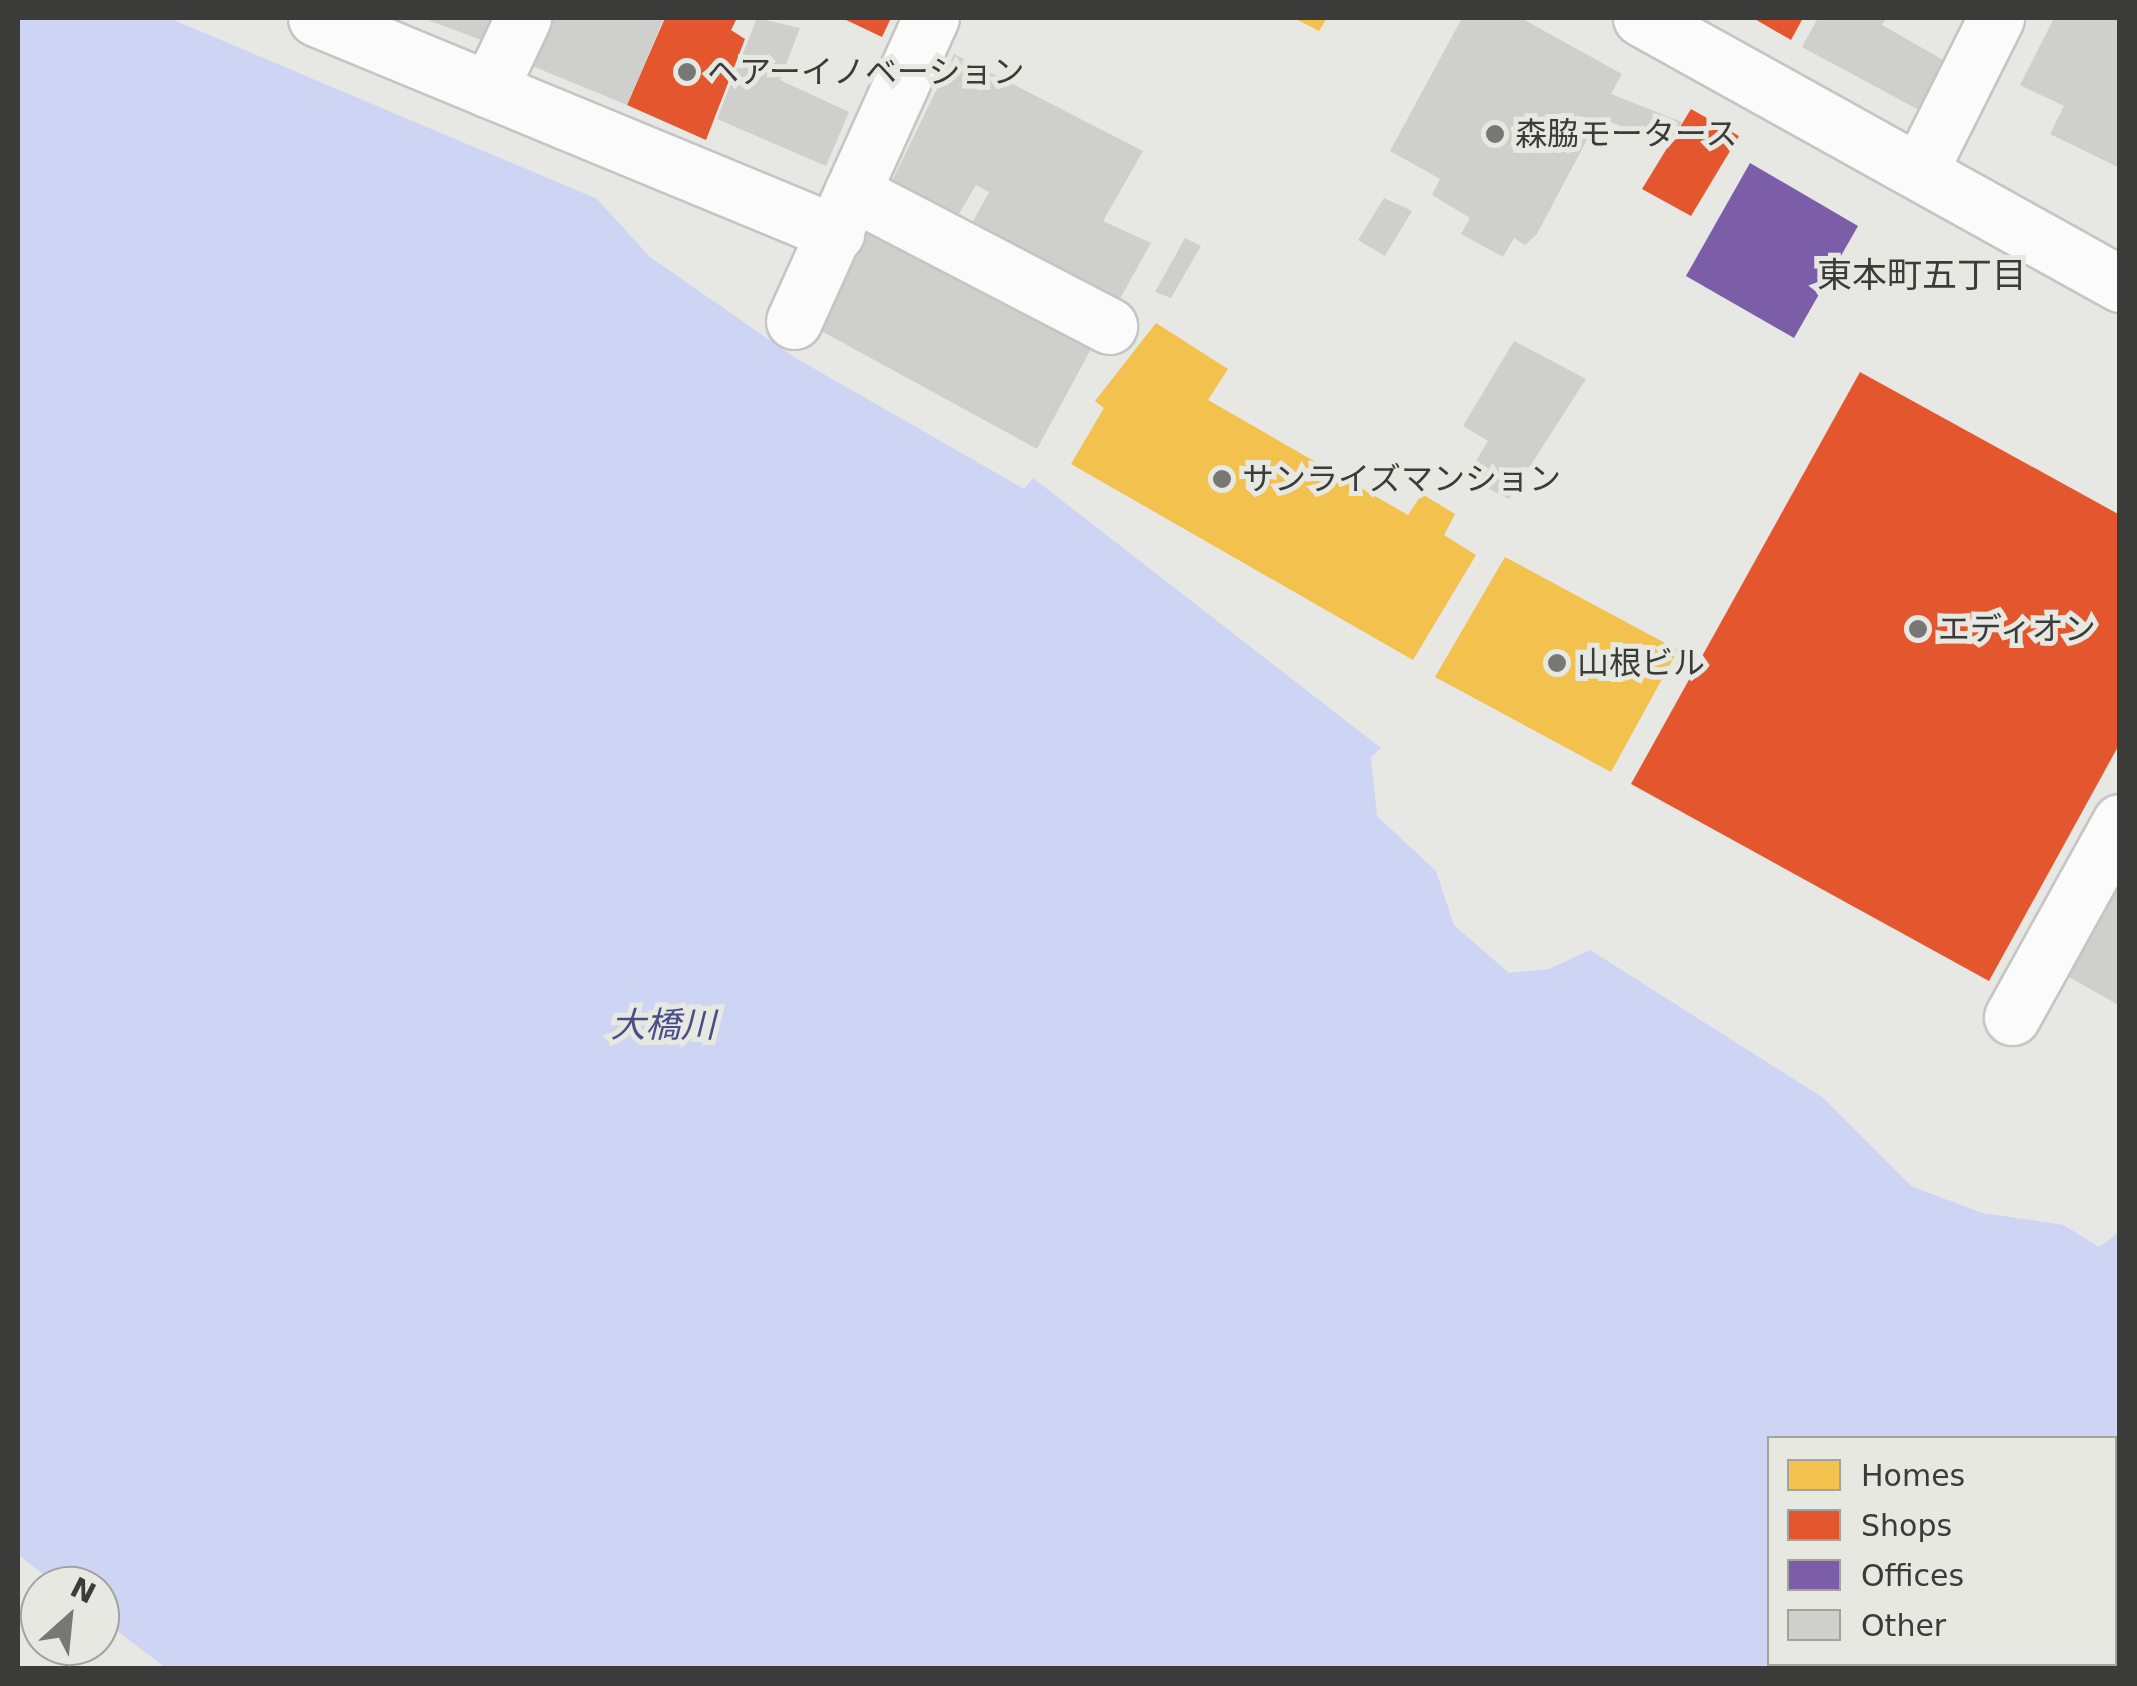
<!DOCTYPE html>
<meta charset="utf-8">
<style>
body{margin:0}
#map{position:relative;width:2137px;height:1686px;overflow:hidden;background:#e7e7e3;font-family:"DejaVu Sans","Noto Sans JP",sans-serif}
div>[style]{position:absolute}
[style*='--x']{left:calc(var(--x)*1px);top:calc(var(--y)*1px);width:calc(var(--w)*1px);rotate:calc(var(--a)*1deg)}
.water>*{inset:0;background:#ced5f4}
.homes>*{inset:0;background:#f2c14e}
.shops>*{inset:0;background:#e4572e}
.offices>*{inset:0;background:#7b5ea7}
.building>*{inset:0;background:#cfcfcc}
.roads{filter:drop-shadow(2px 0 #c5c5c3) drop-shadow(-2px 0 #c5c5c3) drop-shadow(0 2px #c5c5c3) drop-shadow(0 -2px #c5c5c3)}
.minor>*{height:55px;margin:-27.5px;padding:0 27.5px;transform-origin:27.5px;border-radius:27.5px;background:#fbfbfb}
.dots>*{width:28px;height:28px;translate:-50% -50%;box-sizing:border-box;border:5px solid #e8e8e2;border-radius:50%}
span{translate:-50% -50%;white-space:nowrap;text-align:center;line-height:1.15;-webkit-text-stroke:10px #e8e8e2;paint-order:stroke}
.poi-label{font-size:32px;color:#3b3b39}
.left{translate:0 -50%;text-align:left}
.neighbourhood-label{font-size:35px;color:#3b3b39}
.water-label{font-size:35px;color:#474e88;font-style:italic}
.frame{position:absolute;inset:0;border:20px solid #3b3b39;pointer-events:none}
.legend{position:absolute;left:1767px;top:1436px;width:350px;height:230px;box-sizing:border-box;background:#e8e8e2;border:2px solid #a3a39e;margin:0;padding:12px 18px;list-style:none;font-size:30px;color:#3b3b39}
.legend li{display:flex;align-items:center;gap:20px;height:50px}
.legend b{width:50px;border:2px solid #a3a39e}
.north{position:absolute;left:20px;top:1566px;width:100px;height:100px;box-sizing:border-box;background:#e8e8e2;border:2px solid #a3a39e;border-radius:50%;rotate:27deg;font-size:28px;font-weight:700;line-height:40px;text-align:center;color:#3b3b39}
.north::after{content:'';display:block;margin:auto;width:35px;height:45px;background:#777774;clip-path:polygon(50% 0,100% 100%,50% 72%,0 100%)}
</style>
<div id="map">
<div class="water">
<i style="clip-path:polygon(evenodd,18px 18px,169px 18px,597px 199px,650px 257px,794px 357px,1024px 489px,1033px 478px,1381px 748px,1371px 757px,1377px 816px,1436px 871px,1454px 925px,1509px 973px,1549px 969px,1590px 950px,1822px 1097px,1911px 1186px,1982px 1213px,2064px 1225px,2099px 1247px,2119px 1232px,2119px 1668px,166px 1668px,100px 1618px,100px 1586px,59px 1586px,18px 1555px,18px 18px,1770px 1438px,2114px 1438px,2114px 1664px,1770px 1664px,1770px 1438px)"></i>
</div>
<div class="homes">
<i style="clip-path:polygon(1294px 18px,1327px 18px,1319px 31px)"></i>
<i style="clip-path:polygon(1156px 323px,1228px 369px,1208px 400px,1408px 515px,1422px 494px,1455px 514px,1444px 535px,1476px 555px,1413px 660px,1071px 464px,1104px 408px,1095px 401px)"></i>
<i style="clip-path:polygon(1505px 557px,1678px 650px,1611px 772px,1435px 677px)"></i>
</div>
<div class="shops">
<i style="clip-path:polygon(665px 18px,737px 18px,731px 30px,745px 39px,706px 140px,627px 105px)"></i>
<i style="clip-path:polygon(842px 18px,891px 18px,882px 37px)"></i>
<i style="clip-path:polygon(1753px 18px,1803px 18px,1791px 40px)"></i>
<i style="clip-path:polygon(1691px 109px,1739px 136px,1691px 216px,1642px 189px)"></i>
<i style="clip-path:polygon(1860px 372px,2120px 515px,2120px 743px,1989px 981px,1631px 784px)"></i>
</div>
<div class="offices">
<i style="clip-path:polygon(1750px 163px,1858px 226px,1794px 338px,1686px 276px)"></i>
</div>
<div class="building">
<i style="clip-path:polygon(422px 18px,505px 18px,492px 44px)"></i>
<i style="clip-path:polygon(540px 18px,664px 18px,627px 105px,520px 61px)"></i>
<i style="clip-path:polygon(757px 18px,800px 28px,780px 80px,849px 112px,826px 166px,717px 119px)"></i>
<i style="clip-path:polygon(1462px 18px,1521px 18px,1622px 74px,1611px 94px,1682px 122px,1668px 146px,1599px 117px,1537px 234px,1525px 245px,1514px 238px,1503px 257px,1461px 234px,1470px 218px,1432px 195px,1440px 179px,1390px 151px)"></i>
<i style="clip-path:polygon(1818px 18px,1886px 18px,1882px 25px,1945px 61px,1919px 110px,1802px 47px)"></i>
<i style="clip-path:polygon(2054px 18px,2120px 18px,2120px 168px,2050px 134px,2064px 106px,2020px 85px)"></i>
<i style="clip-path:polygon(954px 54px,1143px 151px,1103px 221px,1151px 243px,1112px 313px,965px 236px,989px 192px,976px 185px,950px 229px,885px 195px)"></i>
<i style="clip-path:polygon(1384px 198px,1412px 211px,1385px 256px,1358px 240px)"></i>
<i style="clip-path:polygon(868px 213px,1098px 336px,1037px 449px,814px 327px)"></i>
<i style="clip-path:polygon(1185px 238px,1201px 246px,1171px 298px,1155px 292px)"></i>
<i style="clip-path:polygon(1514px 341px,1586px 379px,1509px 499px,1466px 477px,1488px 441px,1463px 426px)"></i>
<i style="clip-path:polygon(2120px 862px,2120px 1006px,2060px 972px)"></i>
</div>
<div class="roads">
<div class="minor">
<i style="--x:316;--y:18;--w:563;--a:22.46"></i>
<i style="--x:1641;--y:18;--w:548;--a:29.04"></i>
<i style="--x:489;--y:90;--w:80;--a:-64.7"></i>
<i style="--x:1920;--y:170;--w:170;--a:-63.4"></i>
<i style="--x:852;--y:192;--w:290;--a:27.5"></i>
<i style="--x:794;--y:321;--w:333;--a:-65.7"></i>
<i style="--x:2012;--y:1017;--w:223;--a:-61"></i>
</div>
</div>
<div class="dots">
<i style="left:687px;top:72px;background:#777774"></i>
<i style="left:1495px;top:134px;background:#777774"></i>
<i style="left:1222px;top:479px;background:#777774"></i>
<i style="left:1918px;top:629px;background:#777774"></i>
<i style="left:1557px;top:663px;background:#777774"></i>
</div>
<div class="poi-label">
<span class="left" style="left:707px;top:72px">ヘアーイノベーション</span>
<span class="left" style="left:1515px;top:134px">森脇モータース</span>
<span class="left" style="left:1242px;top:479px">サンライズマンション</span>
<span class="left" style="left:1938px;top:629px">エディオン</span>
<span class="left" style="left:1577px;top:663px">山根ビル</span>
</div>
<div class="neighbourhood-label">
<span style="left:1922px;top:275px">東本町五丁目</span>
</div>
<div class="water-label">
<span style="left:663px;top:1025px">大橋川</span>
</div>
<div class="frame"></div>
<ul class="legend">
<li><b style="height:28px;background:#f2c14e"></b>Homes</li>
<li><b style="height:28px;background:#e4572e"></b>Shops</li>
<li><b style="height:28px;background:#7b5ea7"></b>Offices</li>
<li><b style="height:28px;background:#cfcfcc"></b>Other</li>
</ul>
<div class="north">N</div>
</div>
